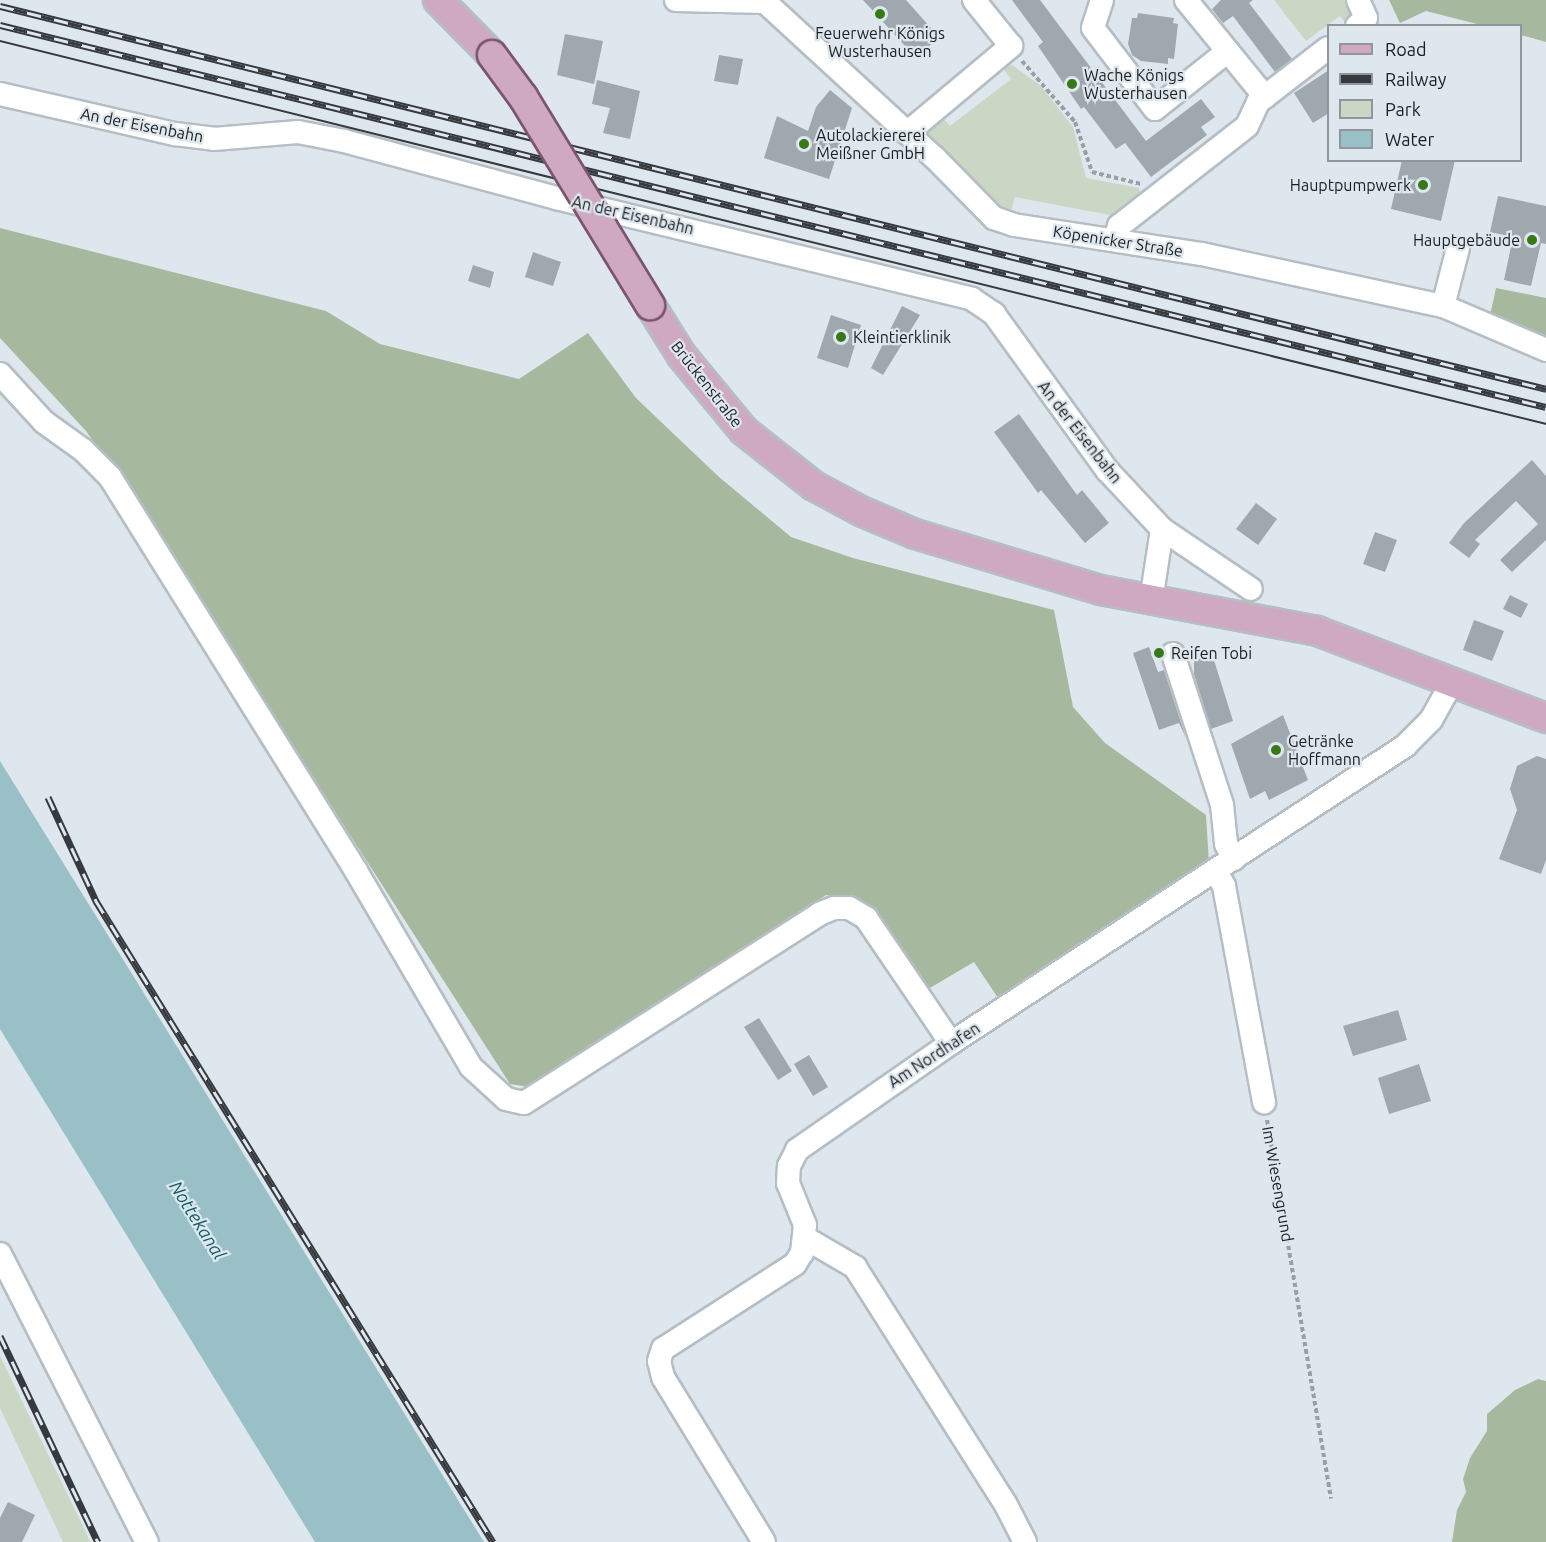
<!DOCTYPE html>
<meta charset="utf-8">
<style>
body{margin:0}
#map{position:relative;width:1546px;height:1542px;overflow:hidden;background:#dee7ee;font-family:Ubuntu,sans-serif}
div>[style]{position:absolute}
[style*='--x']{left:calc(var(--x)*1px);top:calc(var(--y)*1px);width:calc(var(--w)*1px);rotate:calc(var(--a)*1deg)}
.green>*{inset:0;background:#cad7c5}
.forest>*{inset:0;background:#a6b99f}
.water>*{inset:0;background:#9ac0c7}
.building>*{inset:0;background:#a0a8af}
.path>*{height:4px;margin-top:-2px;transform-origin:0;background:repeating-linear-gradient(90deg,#99a0a5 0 4.5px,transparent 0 7.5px)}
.roads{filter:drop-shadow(2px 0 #b5bec4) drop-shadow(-2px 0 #b5bec4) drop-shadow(0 2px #b5bec4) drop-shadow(0 -2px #b5bec4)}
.minor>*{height:22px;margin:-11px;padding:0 11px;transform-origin:11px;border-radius:11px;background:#fff}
.major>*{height:28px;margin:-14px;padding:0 14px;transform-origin:14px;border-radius:14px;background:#cfa9c2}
.tram>*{height:1.5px;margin:-0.75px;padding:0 0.75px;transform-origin:0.75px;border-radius:0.75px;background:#363a3e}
.rail>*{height:7px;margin-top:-3.5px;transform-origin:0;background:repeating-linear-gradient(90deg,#dee7ee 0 14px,#363a3e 0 28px);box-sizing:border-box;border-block:2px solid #363a3e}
.bridges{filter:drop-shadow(2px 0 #7c5370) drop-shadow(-2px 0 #7c5370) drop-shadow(0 2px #7c5370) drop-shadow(0 -2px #7c5370)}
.major-bridge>*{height:28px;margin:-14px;padding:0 14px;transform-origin:14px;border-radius:14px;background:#cfa9c2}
.dots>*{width:16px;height:16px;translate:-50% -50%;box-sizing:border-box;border:3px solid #dee7ee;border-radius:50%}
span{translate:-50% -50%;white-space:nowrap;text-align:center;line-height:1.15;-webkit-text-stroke:4.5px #dee7ee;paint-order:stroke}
.poi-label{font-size:16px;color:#1c1f22}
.left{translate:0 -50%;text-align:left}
.right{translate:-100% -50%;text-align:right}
.street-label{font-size:16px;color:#1c1f22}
.water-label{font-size:18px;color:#0c5d67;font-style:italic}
.legend{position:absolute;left:1327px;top:24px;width:195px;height:138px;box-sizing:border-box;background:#dee7ee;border:2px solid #90979c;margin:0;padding:8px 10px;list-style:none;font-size:18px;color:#1c1f22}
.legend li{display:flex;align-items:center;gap:12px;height:30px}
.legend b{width:30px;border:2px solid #90979c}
</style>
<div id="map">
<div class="green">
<i style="clip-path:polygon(1274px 0,1350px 0,1355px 12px,1347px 25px,1340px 16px,1306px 41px)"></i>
<i style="clip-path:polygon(1012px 65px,1041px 86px,1073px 127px,1086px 178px,1139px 188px,1140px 192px,1115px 216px,1015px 197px,1011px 211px,1005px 209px,925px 134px,929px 125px,941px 116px,950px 126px,1011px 79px,1003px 68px)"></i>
<i style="clip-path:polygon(0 1356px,85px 1530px,90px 1542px,63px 1542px,0 1408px)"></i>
</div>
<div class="forest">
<i style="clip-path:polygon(1389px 0,1546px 0,1546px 42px,1521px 35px,1520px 26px,1481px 25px,1426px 11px,1400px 23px)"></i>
<i style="clip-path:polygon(0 228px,326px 311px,380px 344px,519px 379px,588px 333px,636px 398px,719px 477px,791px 537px,853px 558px,1054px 610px,1073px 707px,1105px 743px,1206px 815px,1209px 864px,1000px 1001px,974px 962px,923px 992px,865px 904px,853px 895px,826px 895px,536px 1088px,510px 1084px,147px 519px,86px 431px,0 338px)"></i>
<i style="clip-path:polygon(1496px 288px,1546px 298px,1546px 341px,1489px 320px)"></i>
<i style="clip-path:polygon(1538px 1379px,1546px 1381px,1546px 1542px,1452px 1542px,1457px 1510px,1466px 1492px,1463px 1479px,1470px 1458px,1487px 1431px,1487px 1414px,1515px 1390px)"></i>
</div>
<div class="water">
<i style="clip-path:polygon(0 761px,484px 1542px,315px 1542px,0 1029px)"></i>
</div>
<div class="building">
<i style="clip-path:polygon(863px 0,906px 0,939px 37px,916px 58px)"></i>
<i style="clip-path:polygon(1012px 0,1040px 0,1146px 141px,1201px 99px,1215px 117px,1201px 127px,1207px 135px,1151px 177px,1125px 143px,1116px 149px,1084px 107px,1081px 109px,1038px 46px,1043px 42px)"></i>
<i style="clip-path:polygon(1221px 0,1253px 0,1249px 3px,1292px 59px,1275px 72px,1233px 16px,1223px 23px,1212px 9px)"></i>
<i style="clip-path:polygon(1138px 13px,1174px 18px,1173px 23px,1178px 24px,1174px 59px,1168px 58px,1168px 64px,1141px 61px,1132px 55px,1128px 44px,1132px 18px,1137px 18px)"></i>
<i style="clip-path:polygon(565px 34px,603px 41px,594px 84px,557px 75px)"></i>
<i style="clip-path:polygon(719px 55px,743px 59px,738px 85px,714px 81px)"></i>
<i style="clip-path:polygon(1329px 70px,1329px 113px,1313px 123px,1294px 93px)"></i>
<i style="clip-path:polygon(597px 80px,640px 91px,630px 139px,603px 133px,610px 108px,592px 104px)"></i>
<i style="clip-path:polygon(830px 90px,852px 108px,829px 179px,764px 158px,777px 116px,808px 131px,816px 107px)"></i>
<i style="clip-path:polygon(1402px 160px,1455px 160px,1441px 221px,1391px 209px)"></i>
<i style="clip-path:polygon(1498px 196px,1546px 206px,1546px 244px,1541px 243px,1531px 286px,1504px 280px,1513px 237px,1490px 232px)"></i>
<i style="clip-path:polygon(533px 252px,561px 262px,553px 286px,525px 277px)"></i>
<i style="clip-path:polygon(473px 265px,494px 272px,490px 288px,468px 281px)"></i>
<i style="clip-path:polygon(902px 306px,920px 315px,883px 375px,871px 368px)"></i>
<i style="clip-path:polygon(831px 315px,861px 325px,848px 368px,817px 358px)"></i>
<i style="clip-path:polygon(1019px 414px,1077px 495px,1082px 490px,1109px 523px,1085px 543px,1041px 490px,1038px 493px,994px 432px)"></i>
<i style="clip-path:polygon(1532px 460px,1546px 476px,1546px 540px,1512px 572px,1500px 560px,1538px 524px,1516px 501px,1475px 540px,1480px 544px,1469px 558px,1449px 543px,1464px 523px)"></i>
<i style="clip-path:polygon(1256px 503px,1277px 519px,1258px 545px,1236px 529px)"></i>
<i style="clip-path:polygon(1375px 532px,1397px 540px,1385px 572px,1363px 564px)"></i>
<i style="clip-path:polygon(1510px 595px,1528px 604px,1521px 618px,1503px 609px)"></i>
<i style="clip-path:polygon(1474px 620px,1504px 631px,1492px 661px,1463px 650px)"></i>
<i style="clip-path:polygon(1149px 647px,1158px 672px,1164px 670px,1186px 738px,1179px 723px,1159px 730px,1133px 653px)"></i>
<i style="clip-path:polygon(1213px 657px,1233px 721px,1211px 729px,1194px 674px,1194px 660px)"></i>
<i style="clip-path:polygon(1283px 715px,1308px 780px,1269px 800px,1265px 791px,1250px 799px,1231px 744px)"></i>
<i style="clip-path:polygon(1537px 756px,1546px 759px,1546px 860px,1541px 874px,1499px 859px,1517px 810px,1510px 789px,1517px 766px)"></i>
<i style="clip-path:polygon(1398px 1010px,1407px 1040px,1353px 1056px,1343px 1026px)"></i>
<i style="clip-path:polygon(759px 1018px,792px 1071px,778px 1080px,744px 1027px)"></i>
<i style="clip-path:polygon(809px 1055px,828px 1087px,813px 1096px,794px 1064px)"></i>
<i style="clip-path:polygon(1419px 1064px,1431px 1101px,1389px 1114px,1378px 1078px)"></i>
<i style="clip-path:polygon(8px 1502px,35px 1515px,22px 1542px,0 1542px,0 1518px)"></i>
</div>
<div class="path">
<i style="--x:1022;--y:61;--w:81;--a:49"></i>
<i style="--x:1075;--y:122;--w:53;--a:71.2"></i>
<i style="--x:1092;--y:172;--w:50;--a:13.8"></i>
<i style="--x:1267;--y:1120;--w:384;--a:80.4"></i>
</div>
<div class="roads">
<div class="minor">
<i style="--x:676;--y:0;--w:89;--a:1.3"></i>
<i style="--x:763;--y:0;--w:232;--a:42.6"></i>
<i style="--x:934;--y:157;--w:86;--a:45.5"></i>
<i style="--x:994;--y:218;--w:21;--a:19"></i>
<i style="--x:1014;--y:225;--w:190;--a:8.8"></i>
<i style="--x:1202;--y:254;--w:247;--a:12.2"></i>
<i style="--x:1443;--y:306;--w:112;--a:23.1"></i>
<i style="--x:1102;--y:0;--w:29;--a:108"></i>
<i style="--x:1093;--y:28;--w:102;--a:52.6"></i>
<i style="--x:1155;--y:109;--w:93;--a:-38.5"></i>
<i style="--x:1186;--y:0;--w:125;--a:50.8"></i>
<i style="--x:1357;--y:26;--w:12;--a:-42"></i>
<i style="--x:1366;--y:18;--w:20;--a:-114"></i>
<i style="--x:0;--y:94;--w:180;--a:12.9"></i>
<i style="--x:175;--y:134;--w:39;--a:7"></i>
<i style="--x:214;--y:139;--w:84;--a:-4.8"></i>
<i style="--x:298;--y:132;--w:47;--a:11.1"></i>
<i style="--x:344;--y:141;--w:220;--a:15"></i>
<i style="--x:556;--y:198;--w:428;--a:13.6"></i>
<i style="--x:972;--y:299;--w:27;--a:34"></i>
<i style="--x:994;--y:314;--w:193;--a:54.1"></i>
<i style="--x:1107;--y:470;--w:81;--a:47"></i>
<i style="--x:1162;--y:529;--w:107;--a:34"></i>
<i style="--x:907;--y:133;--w:136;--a:-39.9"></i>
<i style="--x:1011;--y:46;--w:59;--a:-128.8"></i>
<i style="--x:1115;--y:239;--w:14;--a:-73"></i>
<i style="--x:1119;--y:226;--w:162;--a:-38"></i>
<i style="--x:1247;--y:126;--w:26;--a:-65"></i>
<i style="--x:1258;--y:102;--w:88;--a:-37.6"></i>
<i style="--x:1443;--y:306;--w:60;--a:-75.5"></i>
<i style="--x:0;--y:374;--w:65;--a:47.5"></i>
<i style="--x:44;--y:422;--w:48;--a:35.7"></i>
<i style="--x:83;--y:450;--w:38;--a:45"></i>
<i style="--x:110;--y:477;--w:464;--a:58"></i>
<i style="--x:356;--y:871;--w:227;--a:59.6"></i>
<i style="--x:471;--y:1067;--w:47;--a:42.4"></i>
<i style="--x:506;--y:1099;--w:18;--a:13"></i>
<i style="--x:524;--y:1103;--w:350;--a:-32.6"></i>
<i style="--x:819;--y:914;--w:16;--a:-22"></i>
<i style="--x:834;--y:908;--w:15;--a:0"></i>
<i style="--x:849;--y:908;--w:20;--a:30"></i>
<i style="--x:866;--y:918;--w:151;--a:55.8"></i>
<i style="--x:1151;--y:601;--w:73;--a:-81.3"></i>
<i style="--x:1173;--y:654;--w:159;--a:72"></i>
<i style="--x:1222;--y:805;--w:39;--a:84"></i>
<i style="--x:1226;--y:844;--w:17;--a:62"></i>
<i style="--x:1216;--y:871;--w:17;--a:62"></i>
<i style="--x:1224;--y:886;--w:220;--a:79.5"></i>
<i style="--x:807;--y:1239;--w:56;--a:30.3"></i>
<i style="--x:855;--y:1267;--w:282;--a:57.6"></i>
<i style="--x:1006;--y:1505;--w:42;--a:62.8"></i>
<i style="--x:0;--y:1254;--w:323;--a:63"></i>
<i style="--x:764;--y:1542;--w:193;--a:-121.5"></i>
<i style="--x:663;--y:1377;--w:16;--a:-104"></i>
<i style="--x:659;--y:1361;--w:13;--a:-72"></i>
<i style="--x:663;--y:1349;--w:157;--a:-32.8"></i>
<i style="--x:795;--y:1264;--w:13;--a:-58"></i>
<i style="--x:802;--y:1253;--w:28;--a:-84"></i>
<i style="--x:805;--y:1225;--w:45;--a:-112"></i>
<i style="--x:788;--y:1183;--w:17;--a:-87"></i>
<i style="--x:789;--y:1166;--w:18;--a:-63"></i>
<i style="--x:797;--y:1150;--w:188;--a:-34.8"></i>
<i style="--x:951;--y:1043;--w:543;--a:-33.19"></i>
<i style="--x:1405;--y:746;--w:37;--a:-45"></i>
<i style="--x:1431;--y:720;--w:41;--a:-60.9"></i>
</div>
<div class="major">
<i style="--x:438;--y:0;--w:77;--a:45.5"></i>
<i style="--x:650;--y:305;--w:60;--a:57.9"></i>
<i style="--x:682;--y:356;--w:97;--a:50.4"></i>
<i style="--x:744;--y:431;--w:89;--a:38.2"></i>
<i style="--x:814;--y:486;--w:55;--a:28"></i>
<i style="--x:863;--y:512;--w:56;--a:22.9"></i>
<i style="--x:915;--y:534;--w:194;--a:16.8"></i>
<i style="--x:1101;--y:590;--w:220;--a:10.7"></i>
<i style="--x:1317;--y:631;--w:245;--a:20.8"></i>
</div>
</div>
<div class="tram">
<i style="--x:0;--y:41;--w:1593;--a:13.91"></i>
</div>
<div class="rail">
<i style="--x:0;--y:6;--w:1593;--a:13.91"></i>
<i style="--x:0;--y:25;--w:1592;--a:13.88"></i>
<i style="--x:48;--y:797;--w:115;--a:65.2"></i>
<i style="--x:96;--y:901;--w:754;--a:58.23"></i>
<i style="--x:0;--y:1336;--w:228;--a:64.6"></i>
</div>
<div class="bridges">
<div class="major-bridge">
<i style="--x:492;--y:55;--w:52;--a:53.6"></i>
<i style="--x:523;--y:97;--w:244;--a:58.6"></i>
</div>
</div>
<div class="dots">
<i style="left:880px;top:14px;background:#377817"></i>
<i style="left:1072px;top:84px;background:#377817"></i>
<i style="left:804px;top:144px;background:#377817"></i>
<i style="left:1423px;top:185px;background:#377817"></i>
<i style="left:1532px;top:240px;background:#377817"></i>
<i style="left:841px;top:337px;background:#377817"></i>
<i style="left:1159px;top:653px;background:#377817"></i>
<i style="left:1276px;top:750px;background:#377817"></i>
</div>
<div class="poi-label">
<span style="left:880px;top:42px">Feuerwehr Königs<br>Wusterhausen</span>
<span class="left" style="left:1084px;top:84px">Wache Königs<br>Wusterhausen</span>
<span class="left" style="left:816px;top:144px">Autolackiererei<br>Meißner GmbH</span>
<span class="right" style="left:1411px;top:185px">Hauptpumpwerk</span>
<span class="right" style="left:1520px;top:240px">Hauptgebäude</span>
<span class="left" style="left:853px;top:337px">Kleintierklinik</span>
<span class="left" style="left:1171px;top:653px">Reifen Tobi</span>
<span class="left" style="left:1288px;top:750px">Getränke<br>Hoffmann</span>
</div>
<div class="street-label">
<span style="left:142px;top:125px;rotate:11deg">An der Eisenbahn</span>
<span style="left:633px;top:215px;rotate:13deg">An der Eisenbahn</span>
<span style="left:1118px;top:241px;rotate:9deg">Köpenicker Straße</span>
<span style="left:707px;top:384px;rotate:52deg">Brückenstraße</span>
<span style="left:1080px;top:432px;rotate:52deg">An der Eisenbahn</span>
<span style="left:934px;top:1055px;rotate:-33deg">Am Nordhafen</span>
<span style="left:1278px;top:1184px;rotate:80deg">Im Wiesengrund</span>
</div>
<div class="water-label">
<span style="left:198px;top:1220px;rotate:58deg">Nottekanal</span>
</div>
<ul class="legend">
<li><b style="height:8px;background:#cfa9c2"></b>Road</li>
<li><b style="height:8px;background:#363a3e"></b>Railway</li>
<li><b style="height:16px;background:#cad7c5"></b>Park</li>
<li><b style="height:16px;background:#9ac0c7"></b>Water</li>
</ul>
</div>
